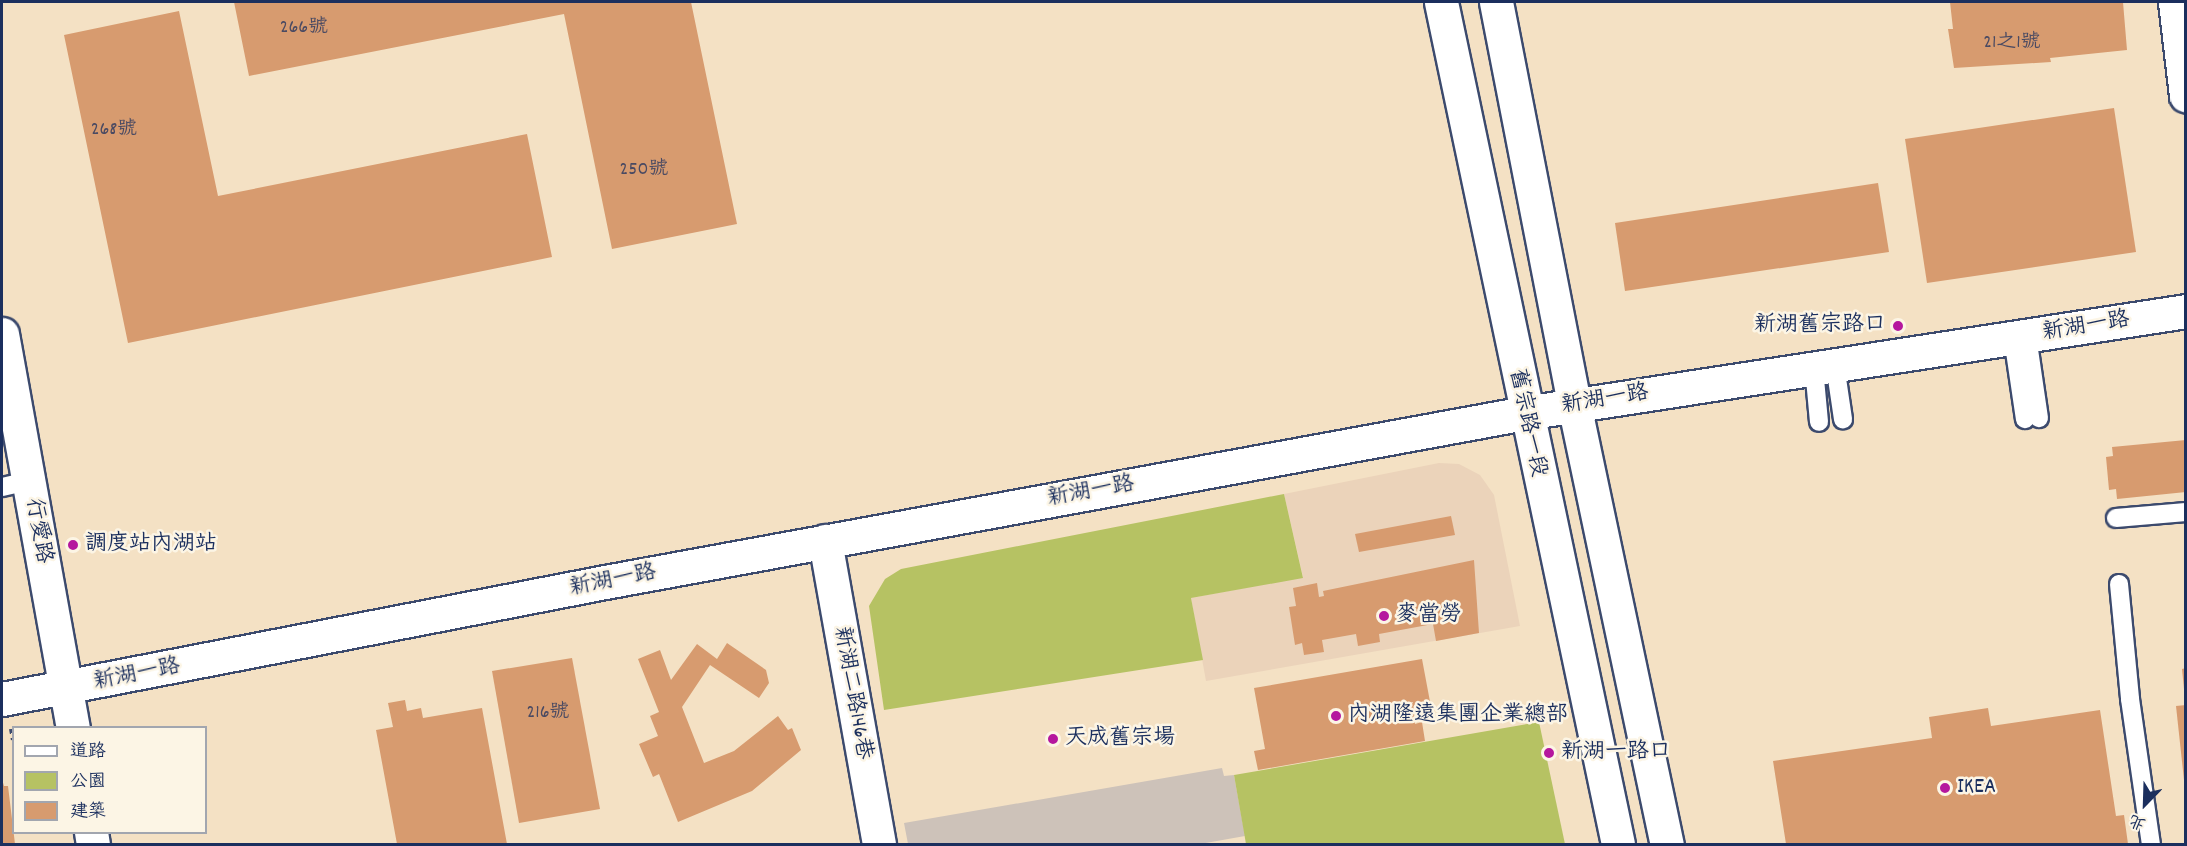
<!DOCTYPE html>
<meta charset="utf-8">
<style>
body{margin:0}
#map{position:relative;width:2187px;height:846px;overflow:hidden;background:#f4e1c4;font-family:Dekko,"LXGW WenKai TC",sans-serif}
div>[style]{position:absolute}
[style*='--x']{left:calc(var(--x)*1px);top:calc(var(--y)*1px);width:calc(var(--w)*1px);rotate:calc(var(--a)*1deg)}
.built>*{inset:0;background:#ebd3ba}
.industrial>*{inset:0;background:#cdc2b9}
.green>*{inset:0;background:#b6c263}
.building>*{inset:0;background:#d79b6f}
.path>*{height:4px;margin-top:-2px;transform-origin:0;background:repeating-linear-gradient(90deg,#3c4a6d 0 4.5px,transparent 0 9px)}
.roads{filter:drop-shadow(2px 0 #3c4a6d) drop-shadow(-2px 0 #3c4a6d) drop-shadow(0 2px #3c4a6d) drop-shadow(0 -2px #3c4a6d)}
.service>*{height:18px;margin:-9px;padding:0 9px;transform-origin:9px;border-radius:9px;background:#fff}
.minor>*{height:33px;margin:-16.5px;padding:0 16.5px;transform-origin:16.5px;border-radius:16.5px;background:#fff}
.tertiary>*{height:33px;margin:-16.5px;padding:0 16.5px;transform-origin:16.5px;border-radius:16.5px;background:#fff}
.secondary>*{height:33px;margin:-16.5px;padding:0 16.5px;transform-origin:16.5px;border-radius:16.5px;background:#fff}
.dots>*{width:16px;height:16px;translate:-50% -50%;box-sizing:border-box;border:3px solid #fcf5e5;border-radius:50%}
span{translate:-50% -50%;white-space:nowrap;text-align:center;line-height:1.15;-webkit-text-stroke:5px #fcf5e5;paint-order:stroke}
.number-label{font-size:20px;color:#4a4a62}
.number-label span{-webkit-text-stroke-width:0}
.poi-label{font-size:22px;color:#1b2f5e}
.right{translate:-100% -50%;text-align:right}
.left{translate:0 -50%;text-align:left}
.street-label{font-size:22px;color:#1b2f5e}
.frame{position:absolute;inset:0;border:3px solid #1b2f5e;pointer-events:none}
.legend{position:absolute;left:12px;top:726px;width:195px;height:108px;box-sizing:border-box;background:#fcf5e5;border:2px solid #a2a6af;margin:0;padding:8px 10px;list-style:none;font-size:18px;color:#1b2f5e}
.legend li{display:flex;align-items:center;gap:12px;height:30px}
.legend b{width:30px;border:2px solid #a2a6af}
.north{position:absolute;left:2115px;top:774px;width:60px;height:60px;-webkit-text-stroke:4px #fcf5e5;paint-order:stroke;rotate:203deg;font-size:16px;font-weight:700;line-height:24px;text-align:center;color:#1b2f5e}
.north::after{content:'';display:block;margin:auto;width:21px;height:27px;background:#1b2f5e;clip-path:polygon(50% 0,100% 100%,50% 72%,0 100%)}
</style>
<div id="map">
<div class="built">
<i style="clip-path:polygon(1439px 463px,1459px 464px,1480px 475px,1494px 495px,1520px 626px,1206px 681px,1191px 598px,1303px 577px,1284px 494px)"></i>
</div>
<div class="industrial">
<i style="clip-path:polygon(1222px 768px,1224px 776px,1234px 775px,1245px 836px,1200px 844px,908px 844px,904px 823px)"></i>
</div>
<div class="green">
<i style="clip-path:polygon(1284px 494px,1303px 578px,1191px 598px,1203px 660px,884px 710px,869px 606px,885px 579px,901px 569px)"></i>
<i style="clip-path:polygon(1539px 722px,1565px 844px,1246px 844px,1234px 775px)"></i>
</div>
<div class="building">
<i style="clip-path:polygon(234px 2px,691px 2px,737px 224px,612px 249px,564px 14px,249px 76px)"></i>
<i style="clip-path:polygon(1950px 2px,2123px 2px,2127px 50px,2050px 58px,2051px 62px,1954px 68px,1948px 29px,1953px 29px)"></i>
<i style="clip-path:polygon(179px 11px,218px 196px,527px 134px,552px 257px,128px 343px,64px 35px)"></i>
<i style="clip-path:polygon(2114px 108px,2136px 252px,1927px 283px,1905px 139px)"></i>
<i style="clip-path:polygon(1878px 183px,1889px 252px,1625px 291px,1615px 223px)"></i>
<i style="clip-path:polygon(2186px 440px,2186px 492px,2117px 499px,2116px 489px,2109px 490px,2106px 457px,2113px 456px,2112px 447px)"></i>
<i style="clip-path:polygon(1451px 516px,1455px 535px,1359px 552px,1355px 534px)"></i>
<i style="clip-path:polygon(1474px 560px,1479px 633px,1436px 641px,1433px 624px,1379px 634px,1380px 642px,1358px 646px,1356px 634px,1322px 640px,1324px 652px,1304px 655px,1302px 643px,1295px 645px,1289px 607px,1296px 606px,1293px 588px,1317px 583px,1319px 597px,1324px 596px,1323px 591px)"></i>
<i style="clip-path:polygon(727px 643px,766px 670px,769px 683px,759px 698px,710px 665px,682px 707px,704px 763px,734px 751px,778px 716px,788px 730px,792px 728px,801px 750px,752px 791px,678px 822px,659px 774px,653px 777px,639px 744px,658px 736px,650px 716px,659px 712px,638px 659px,660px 650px,671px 680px,697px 644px,717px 659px)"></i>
<i style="clip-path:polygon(572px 658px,600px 809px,519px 823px,492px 671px)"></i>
<i style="clip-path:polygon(1422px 659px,1431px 707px,1413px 710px,1415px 724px,1422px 722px,1425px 741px,1258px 770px,1254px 751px,1265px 749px,1254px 688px)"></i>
<i style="clip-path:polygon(2186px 668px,2186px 689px,2184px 689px,2182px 669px)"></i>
<i style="clip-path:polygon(405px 700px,407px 711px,421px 708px,423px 718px,482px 708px,507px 844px,397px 844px,376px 730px,393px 727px,388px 703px)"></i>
<i style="clip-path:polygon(2186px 705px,2186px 780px,2184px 780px,2176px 706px)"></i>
<i style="clip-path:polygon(1988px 708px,1991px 726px,2100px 710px,2116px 816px,2124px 815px,2128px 844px,1786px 844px,1773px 761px,1932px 738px,1929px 717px)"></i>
<i style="clip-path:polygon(2px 779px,4px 786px,8px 786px,15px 844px,2px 844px)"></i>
</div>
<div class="path">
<i style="--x:11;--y:729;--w:11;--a:80"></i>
</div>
<div class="roads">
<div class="service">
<i style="--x:2027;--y:336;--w:83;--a:81.7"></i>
<i style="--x:2013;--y:338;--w:82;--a:81.6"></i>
<i style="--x:1835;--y:365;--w:55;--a:81.6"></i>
<i style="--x:1814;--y:368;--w:54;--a:84.7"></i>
<i style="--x:2;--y:487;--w:28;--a:-13"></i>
<i style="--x:2116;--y:518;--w:70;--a:-4.9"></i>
<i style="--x:2119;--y:584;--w:116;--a:84.5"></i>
<i style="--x:2130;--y:699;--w:147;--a:81.8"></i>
</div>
<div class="minor">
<i style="--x:2175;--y:2;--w:94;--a:83.3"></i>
<i style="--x:825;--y:541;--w:308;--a:79.9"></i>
<i style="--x:2;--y:699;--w:614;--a:-10.98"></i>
<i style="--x:605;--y:582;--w:935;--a:-10.41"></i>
<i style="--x:1525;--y:413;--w:669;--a:-8.77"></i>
</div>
<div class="tertiary">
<i style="--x:2;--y:334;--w:400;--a:79.8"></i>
<i style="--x:91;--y:832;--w:12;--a:81"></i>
</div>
<div class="secondary">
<i style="--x:1441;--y:2;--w:860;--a:78.13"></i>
<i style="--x:1496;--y:2;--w:409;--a:79"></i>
<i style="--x:1574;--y:404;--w:450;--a:78.1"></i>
</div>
</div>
<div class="dots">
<i style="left:1898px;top:326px;background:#b5179e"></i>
<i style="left:73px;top:545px;background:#b5179e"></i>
<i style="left:1384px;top:616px;background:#b5179e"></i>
<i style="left:1336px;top:716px;background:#b5179e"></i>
<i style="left:1053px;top:739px;background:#b5179e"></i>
<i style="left:1549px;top:753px;background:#b5179e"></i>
<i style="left:1945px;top:788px;background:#b5179e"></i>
</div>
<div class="number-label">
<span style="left:304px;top:28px">266號</span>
<span style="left:2012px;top:43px">21之1號</span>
<span style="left:114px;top:130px">268號</span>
<span style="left:644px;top:170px">250號</span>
<span style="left:548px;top:713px">216號</span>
</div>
<div class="poi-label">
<span class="right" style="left:1886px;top:326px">新湖舊宗路口</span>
<span class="left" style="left:85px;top:545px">調度站內湖站</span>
<span class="left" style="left:1396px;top:616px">麥當勞</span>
<span class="left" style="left:1348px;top:716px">內湖隆遠集團企業總部</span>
<span class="left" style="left:1065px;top:739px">天成舊宗場</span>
<span class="left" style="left:1561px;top:753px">新湖一路口</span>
<span class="left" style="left:1957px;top:788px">IKEA</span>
</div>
<div class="street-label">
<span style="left:2086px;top:327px;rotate:-9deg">新湖一路</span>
<span style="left:1605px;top:400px;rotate:-9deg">新湖一路</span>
<span style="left:1527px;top:423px;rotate:78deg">舊宗路一段</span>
<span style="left:1091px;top:492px;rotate:-10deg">新湖一路</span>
<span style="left:38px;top:531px;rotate:80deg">行愛路</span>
<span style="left:613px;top:581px;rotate:-11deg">新湖一路</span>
<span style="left:137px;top:675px;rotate:-11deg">新湖一路</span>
<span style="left:852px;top:693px;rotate:80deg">新湖二路146巷</span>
</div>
<div class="frame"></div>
<ul class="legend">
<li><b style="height:8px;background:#fff"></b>道路</li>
<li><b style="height:16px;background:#b6c263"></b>公園</li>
<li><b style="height:16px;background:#d79b6f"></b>建築</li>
</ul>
<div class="north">北</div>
</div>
